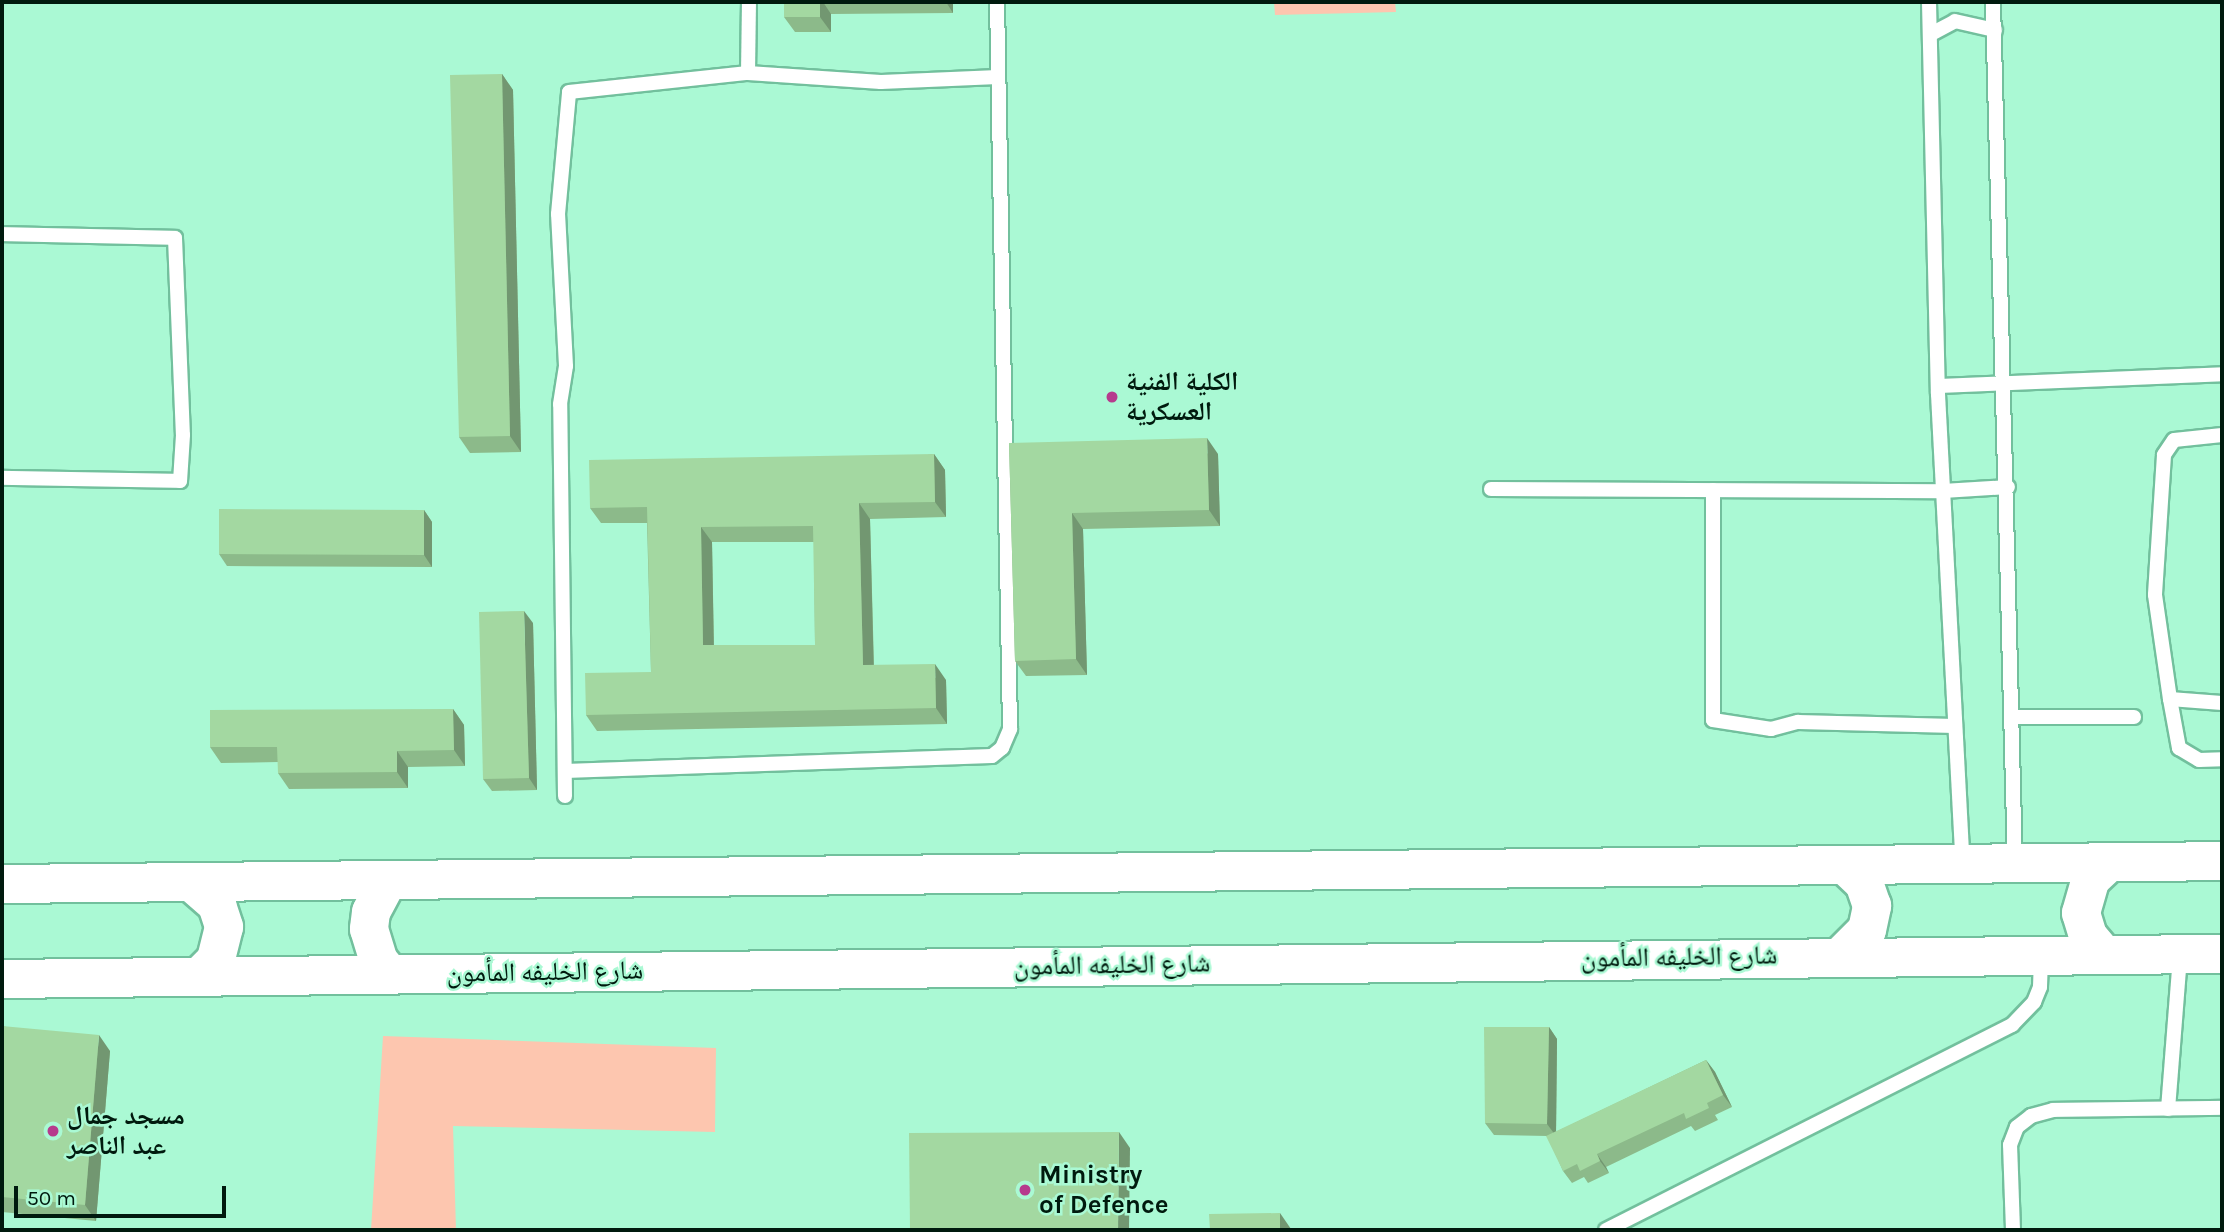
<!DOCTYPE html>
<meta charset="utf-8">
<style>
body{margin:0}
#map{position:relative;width:2224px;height:1232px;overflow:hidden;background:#aaf9d4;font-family:Karla,"Noto Naskh Arabic",sans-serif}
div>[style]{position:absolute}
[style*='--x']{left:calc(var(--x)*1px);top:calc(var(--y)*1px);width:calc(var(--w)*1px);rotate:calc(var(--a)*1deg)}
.green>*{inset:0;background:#fdc6af}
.roads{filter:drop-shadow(2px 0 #72c09d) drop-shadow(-2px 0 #72c09d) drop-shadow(0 2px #72c09d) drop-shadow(0 -2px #72c09d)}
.lane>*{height:14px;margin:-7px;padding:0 7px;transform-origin:7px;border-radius:7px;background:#fff}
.primary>*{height:38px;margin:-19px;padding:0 19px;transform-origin:19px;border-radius:19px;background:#fff}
.wall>*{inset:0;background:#8cba8a}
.shaded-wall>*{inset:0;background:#729771}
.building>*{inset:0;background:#a3d8a1}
.dots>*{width:19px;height:19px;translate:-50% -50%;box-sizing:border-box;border:4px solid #aaf9d4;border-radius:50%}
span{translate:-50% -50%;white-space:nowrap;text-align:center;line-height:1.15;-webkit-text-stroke:5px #aaf9d4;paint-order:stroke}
.poi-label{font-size:26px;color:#001a0e;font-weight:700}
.left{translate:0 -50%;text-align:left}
.street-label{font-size:26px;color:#001a0e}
.frame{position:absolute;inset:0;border:4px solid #001a0e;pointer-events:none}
.scale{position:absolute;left:14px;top:1186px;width:212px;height:32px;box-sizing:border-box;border:4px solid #001a0e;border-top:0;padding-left:9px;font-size:21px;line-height:24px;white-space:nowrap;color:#001a0e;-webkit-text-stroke:5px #aaf9d4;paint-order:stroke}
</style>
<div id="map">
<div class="green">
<i style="clip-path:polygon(1274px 2px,1395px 2px,1396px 12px,1275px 15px)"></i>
<i style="clip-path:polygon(383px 1036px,716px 1048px,715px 1132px,453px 1126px,456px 1230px,371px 1230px)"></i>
</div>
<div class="roads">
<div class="lane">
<i style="--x:1929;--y:2;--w:392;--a:88.7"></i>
<i style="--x:1938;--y:394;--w:471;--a:87"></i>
<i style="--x:1993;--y:2;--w:861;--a:88.54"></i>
<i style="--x:1931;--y:34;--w:27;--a:-28"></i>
<i style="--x:1955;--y:21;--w:41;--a:12.7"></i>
<i style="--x:748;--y:73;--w:71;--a:-89.2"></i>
<i style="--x:2;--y:234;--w:173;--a:1.3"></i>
<i style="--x:175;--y:238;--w:197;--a:87.7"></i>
<i style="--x:183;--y:435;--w:46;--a:93.7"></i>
<i style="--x:180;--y:481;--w:178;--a:-179"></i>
<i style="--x:1940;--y:386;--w:282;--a:-2.4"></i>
<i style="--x:2222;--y:435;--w:48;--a:174.1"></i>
<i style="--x:2174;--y:440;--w:18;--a:124"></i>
<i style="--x:2164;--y:455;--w:140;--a:93.7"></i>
<i style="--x:2155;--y:595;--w:105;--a:81.8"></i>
<i style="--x:2170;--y:699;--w:52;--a:4.4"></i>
<i style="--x:1491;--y:489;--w:452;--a:0.3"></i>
<i style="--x:1943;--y:491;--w:65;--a:-3.5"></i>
<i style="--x:1713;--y:490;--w:230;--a:90"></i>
<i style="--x:1713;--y:720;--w:59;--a:8.8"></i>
<i style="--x:1771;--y:729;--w:28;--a:-15"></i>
<i style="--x:1798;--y:722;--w:157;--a:1.5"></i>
<i style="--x:2170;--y:699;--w:50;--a:79.6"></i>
<i style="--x:2179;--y:748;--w:23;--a:31"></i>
<i style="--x:2199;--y:760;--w:23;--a:-2"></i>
<i style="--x:2014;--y:717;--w:120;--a:0"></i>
<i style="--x:565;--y:771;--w:427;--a:-2"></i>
<i style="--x:992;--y:756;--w:13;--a:-39"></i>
<i style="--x:1002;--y:748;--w:21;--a:-67"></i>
<i style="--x:1010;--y:729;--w:727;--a:-91.02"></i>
<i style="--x:565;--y:796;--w:392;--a:-90.7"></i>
<i style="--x:560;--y:404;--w:38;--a:-81"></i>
<i style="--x:566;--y:366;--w:152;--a:-93"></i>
<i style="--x:558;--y:214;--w:122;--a:-84.8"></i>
<i style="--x:569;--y:92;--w:180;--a:-6.1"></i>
<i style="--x:748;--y:73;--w:133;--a:3.9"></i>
<i style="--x:881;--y:82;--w:117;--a:-2.4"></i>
<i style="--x:2168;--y:1109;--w:153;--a:-85.5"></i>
<i style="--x:1606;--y:1230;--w:455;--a:-26.8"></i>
<i style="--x:2012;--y:1025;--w:32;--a:-46"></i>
<i style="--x:2034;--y:1002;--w:16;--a:-68"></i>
<i style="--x:2040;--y:987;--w:31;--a:-88"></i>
<i style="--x:2013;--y:1230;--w:85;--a:-92"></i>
<i style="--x:2010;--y:1145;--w:19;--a:-69"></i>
<i style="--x:2017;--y:1127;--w:18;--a:-38"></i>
<i style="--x:2031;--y:1116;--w:23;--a:-15"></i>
<i style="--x:2053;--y:1110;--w:169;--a:-0.7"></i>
</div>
<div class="primary">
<i style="--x:191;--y:882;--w:35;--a:41"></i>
<i style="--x:217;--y:905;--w:23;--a:72"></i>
<i style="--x:224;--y:927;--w:34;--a:104"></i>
<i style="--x:216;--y:960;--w:23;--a:135"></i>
<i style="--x:387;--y:882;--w:34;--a:118"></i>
<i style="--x:371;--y:912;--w:17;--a:97"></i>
<i style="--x:369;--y:929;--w:34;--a:73"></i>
<i style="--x:379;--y:961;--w:17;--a:50"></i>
<i style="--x:2;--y:884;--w:2220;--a:-0.59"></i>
<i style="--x:1842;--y:955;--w:35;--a:-45"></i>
<i style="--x:1867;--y:930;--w:25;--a:-78"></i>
<i style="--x:1872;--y:906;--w:24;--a:-109"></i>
<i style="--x:1864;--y:883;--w:25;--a:-137"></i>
<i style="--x:2104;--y:955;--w:25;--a:-130"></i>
<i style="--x:2088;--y:936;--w:24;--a:-107"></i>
<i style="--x:2081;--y:913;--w:35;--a:-74"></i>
<i style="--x:2091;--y:879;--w:23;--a:-43"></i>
<i style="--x:2;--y:979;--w:2220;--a:-0.65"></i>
</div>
</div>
<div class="wall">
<i style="clip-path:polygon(784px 2px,953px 2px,953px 13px,831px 14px,831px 32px,795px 32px,784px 17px)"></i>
<i style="clip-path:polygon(502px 74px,513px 90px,521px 452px,470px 453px,459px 437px)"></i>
<i style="clip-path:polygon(1009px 443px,1218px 454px,1220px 526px,1083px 529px,1087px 675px,1026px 676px,1015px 661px)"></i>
<i style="clip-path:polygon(evenodd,934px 454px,945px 470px,946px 517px,870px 519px,874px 665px,946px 680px,947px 724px,597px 731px,586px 715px,651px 672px,647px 523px,601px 523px,590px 508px,934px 454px,712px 542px,814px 542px,815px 645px,714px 645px,712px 542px)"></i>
<i style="clip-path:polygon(424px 510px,432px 522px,432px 567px,227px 566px,219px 554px)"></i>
<i style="clip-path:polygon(533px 623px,537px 790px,492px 791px,483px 779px)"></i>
<i style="clip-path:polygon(453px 709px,464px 725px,465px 766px,408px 767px,408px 788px,289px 789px,278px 773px,278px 762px,221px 763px,210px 747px)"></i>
<i style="clip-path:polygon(2px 1026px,110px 1051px,96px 1221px,2px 1212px)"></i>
<i style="clip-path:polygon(1549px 1027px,1557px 1039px,1556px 1132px,1706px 1060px,1715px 1072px,1732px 1107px,1715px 1115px,1718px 1120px,1695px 1131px,1691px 1126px,1606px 1167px,1609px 1173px,1588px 1183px,1584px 1177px,1572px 1183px,1563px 1171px,1548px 1136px,1494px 1135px,1485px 1123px)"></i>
</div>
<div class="shaded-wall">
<i style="clip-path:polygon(820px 2px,823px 2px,831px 14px,831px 32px,820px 17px)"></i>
<i style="clip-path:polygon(946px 2px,953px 2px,953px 13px)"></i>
<i style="clip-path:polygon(502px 74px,513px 90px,521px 452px,510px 436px)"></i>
<i style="clip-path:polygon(1207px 438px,1218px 454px,1220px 526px,1209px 510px)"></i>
<i style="clip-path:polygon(934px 454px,945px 470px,946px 517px,935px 502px)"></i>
<i style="clip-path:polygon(859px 503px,870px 519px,874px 681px,863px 665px)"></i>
<i style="clip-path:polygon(424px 510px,432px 522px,432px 567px,424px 555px)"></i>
<i style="clip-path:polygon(1072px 513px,1083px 529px,1087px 675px,1076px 659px)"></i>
<i style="clip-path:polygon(701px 527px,712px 542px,714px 661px,703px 645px)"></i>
<i style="clip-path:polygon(524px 611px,533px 623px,537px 790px,529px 778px)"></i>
<i style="clip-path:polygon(935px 664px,946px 680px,947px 724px,936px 708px)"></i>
<i style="clip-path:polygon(453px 709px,464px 725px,465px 766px,454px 750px)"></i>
<i style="clip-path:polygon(397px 751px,408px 767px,408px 788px,397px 772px)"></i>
<i style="clip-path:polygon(1549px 1027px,1557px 1039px,1556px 1136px,1547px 1124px)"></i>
<i style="clip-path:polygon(99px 1035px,110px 1051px,96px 1221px,85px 1205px)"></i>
<i style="clip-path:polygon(1706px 1060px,1715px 1072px,1732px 1107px,1723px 1095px)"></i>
<i style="clip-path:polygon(1119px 1132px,1130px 1148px,1129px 1230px,1118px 1230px)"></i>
<i style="clip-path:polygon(1597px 1154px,1606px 1167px,1609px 1173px,1600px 1161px)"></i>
<i style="clip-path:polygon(1280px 1213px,1291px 1229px,1291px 1230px,1280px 1230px)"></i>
</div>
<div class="building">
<i style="clip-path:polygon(784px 2px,820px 2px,820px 17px,784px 17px)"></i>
<i style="clip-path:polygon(502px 74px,510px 436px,459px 437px,450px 75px)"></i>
<i style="clip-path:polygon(1207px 438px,1209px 510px,1072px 513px,1076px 659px,1015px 661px,1009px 443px)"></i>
<i style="clip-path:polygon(evenodd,934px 454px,935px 502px,859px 503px,863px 665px,935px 664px,936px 708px,586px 715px,585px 673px,651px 672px,647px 507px,590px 508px,589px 460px,934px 454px,813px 526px,815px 645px,703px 645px,701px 527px,813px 526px)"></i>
<i style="clip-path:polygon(219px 509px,424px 510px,424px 555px,219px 554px)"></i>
<i style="clip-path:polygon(524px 611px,529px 778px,483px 779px,479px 612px)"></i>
<i style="clip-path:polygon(453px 709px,454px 750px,397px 751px,397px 772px,278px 773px,277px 747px,210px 747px,210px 710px)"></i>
<i style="clip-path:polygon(2px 1026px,99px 1035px,85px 1205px,2px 1197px)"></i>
<i style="clip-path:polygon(1484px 1027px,1549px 1027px,1547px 1124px,1485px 1123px)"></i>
<i style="clip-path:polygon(1706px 1060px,1723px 1095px,1707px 1103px,1709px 1108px,1686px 1119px,1684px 1113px,1597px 1154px,1600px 1161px,1580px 1171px,1577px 1164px,1563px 1171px,1546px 1136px)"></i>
<i style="clip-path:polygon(1119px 1132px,1118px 1230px,910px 1230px,909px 1133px)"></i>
<i style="clip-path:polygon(1280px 1213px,1280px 1230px,1186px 1230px,1210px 1230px,1209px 1214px)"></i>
</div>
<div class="dots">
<i style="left:1112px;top:397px;background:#b63b8d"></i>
<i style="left:53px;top:1131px;background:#b63b8d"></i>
<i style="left:1025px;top:1190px;background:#b63b8d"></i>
</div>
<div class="poi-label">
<span class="left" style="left:1126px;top:397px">الكلية الفنية<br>العسكرية</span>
<span class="left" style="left:67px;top:1131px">مسجد جمال<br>عبد الناصر</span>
<span class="left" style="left:1039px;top:1190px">Ministry<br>of Defence</span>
</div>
<div class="street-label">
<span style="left:1679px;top:957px;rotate:-1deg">شارع الخليفه المأمون</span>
<span style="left:1112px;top:965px;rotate:-1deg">شارع الخليفه المأمون</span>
<span style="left:545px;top:972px;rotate:-1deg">شارع الخليفه المأمون</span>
</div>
<div class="frame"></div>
<div class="scale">50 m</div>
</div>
